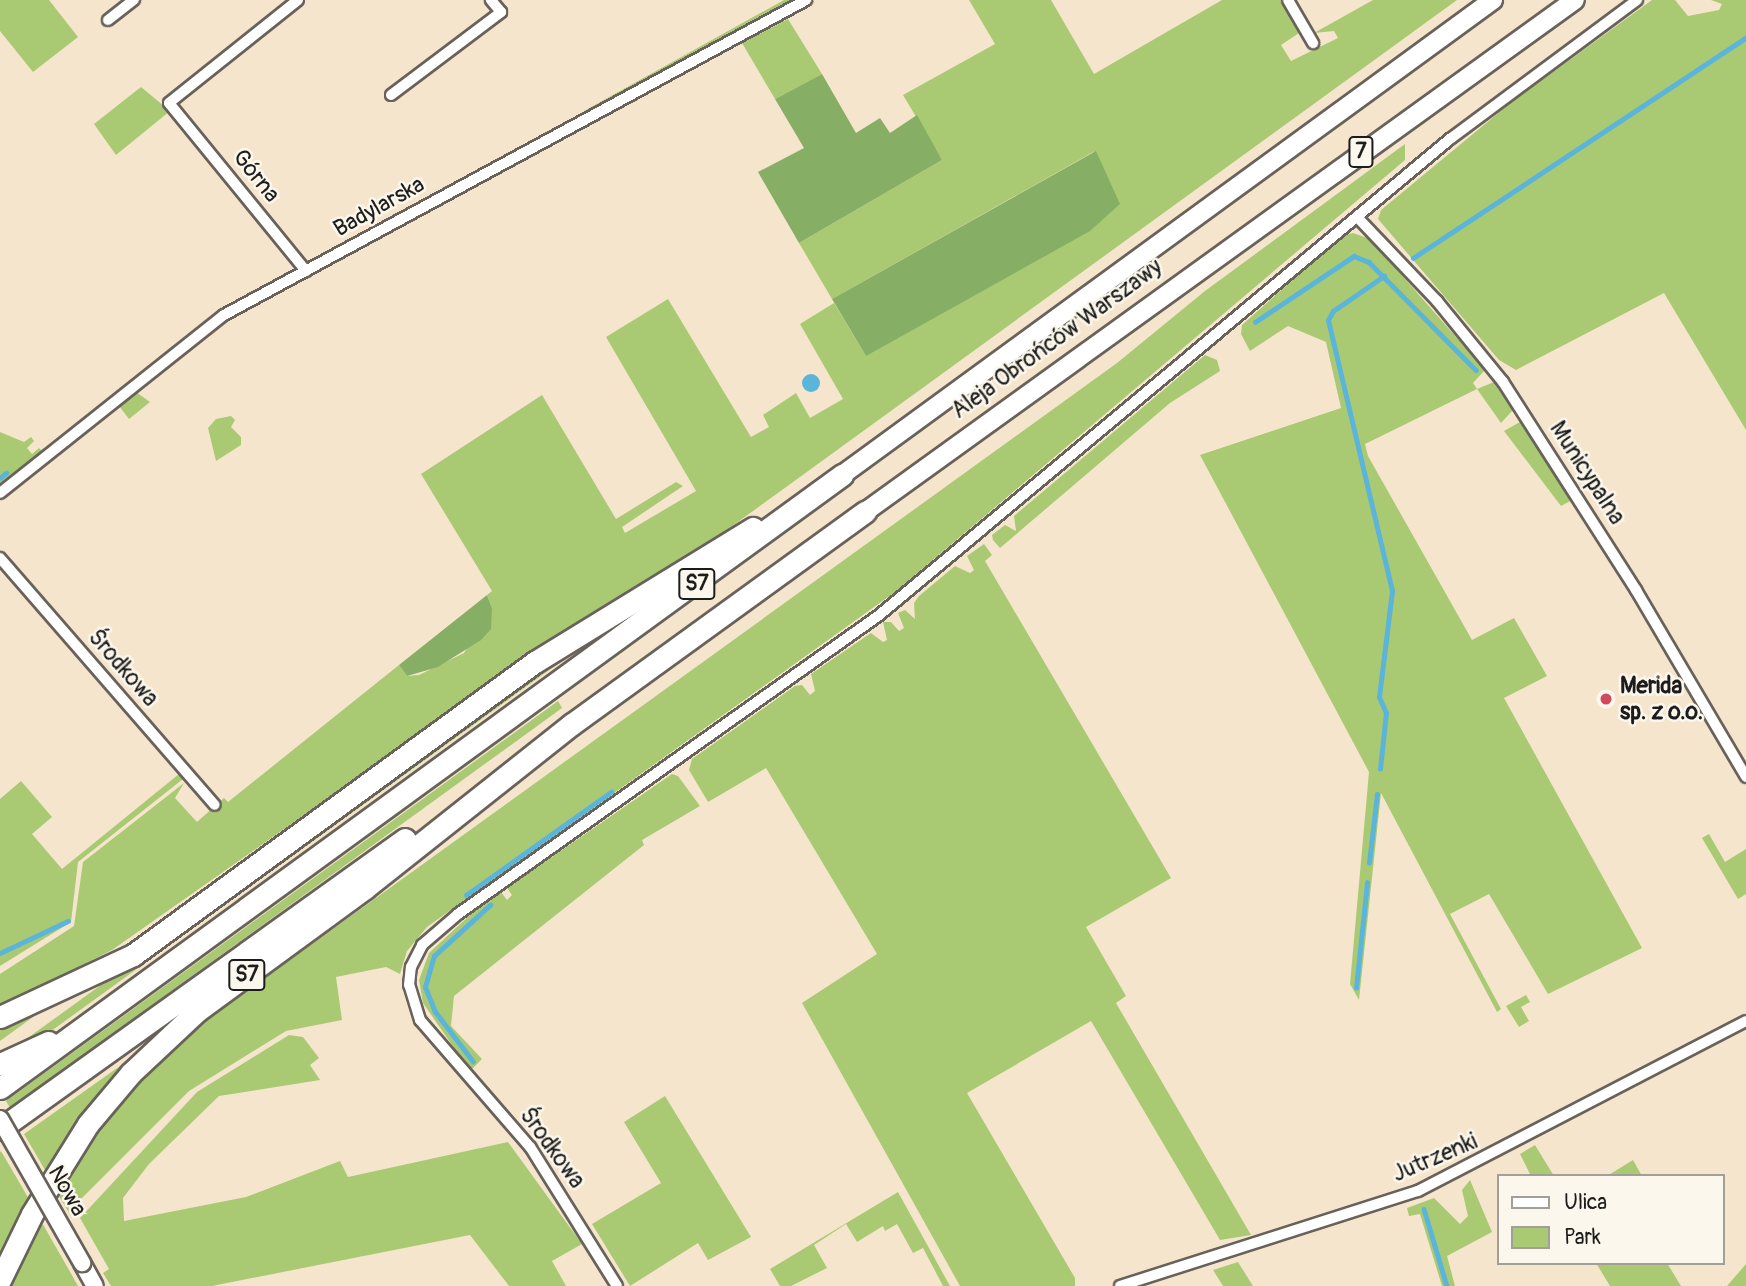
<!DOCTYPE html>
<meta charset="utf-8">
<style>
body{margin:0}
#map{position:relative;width:1746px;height:1286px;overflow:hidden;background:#f6e5cd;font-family:Pangolin,sans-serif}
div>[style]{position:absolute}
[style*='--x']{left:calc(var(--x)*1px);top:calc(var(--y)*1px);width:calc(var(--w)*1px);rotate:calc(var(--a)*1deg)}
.green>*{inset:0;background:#a9ca73}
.forest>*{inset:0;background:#86ae65}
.water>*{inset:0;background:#5bb4d9}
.round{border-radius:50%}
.stream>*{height:4.5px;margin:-2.25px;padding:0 2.25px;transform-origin:2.25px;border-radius:2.25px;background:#5bb4d9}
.roads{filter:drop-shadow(2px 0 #68625a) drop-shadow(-2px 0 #68625a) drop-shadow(0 2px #68625a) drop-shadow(0 -2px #68625a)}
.street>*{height:10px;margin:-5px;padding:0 5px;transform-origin:5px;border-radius:5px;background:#fff}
.secondary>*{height:16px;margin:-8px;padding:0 8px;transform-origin:8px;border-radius:8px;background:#fff}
.primary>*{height:18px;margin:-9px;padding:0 9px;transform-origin:9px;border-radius:9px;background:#fff}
.highway>*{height:21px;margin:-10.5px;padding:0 10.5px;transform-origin:10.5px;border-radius:10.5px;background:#fff}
.bridges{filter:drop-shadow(2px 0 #68625a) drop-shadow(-2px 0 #68625a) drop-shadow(0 2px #68625a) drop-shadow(0 -2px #68625a)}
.secondary-bridge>*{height:16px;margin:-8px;padding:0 8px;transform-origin:8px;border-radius:8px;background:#fff}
.dots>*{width:19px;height:19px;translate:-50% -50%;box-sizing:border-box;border:4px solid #fbf7ec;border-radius:50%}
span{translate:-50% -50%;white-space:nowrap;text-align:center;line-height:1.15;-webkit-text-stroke:5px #fbf7ec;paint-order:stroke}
.shield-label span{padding:2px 5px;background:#fbf7ec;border:2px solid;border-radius:5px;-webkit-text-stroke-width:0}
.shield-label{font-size:21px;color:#1c1c1c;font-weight:700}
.street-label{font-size:23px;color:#1c1c1c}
.poi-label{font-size:23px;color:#1c1c1c;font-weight:700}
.left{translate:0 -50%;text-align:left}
.legend{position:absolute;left:1497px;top:1174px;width:228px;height:91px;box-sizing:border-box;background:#fbf7ec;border:2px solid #a29f99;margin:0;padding:9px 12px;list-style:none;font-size:21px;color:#1c1c1c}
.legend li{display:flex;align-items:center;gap:14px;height:35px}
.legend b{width:35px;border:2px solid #a29f99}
</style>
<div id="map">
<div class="green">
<i style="clip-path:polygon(0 0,49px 0,78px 37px,33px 72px,0 31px)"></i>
<i style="clip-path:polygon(784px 0,796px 0,586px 114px,584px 111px)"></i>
<i style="clip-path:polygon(969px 0,1051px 0,1094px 74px,1222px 0,1280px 0,1299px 33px,1281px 45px,1291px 61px,1338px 38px,1334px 31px,1314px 33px,1373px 0,1457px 0,702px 548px,577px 623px,112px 950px,0 1007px,0 974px,74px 926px,83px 862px,184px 783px,175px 798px,197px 822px,224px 798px,228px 802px,399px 665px,407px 676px,419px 675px,464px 653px,492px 608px,487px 595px,492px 591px,421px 474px,542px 395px,616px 519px,676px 482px,683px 486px,622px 527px,625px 533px,696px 491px,606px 337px,668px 299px,751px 437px,769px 427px,763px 415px,796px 393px,810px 418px,843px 399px,800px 324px,834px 303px,866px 356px,1095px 151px,832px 299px,799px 243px,942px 160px,903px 95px,995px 44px)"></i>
<i style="clip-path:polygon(1652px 0,1675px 0,1688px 16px,1719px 10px,1722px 4px,1711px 0,1746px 0,1746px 430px,1664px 293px,1516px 370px,1499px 360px,1378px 219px,1381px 210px,1508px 105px)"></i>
<i style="clip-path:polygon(788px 19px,822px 74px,775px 99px,742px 43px)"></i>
<i style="clip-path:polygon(141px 87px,170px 111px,116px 155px,94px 124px)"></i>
<i style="clip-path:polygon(1405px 144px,1405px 160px,895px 592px,427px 927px,407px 951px,400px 974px,386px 967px,336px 977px,342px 1020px,286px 1031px,189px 1091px,82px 1198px,71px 1216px,57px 1193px,85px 1147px,135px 1086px,196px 1028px,1117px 363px,1205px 291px)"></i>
<i style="clip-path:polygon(1353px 233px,1370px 239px,1485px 370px,1473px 383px,1477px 389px,1494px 382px,1513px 410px,1501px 423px,1477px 389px,1365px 444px,1368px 456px,1472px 640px,1514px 618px,1547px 676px,1504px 698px,1642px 948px,1548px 994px,1489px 894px,1450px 914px,1501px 1009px,1497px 1012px,1381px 793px,1359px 1000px,1350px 984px,1369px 772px,1200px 455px,1341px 408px,1326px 342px,1288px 326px,1250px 351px,1241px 334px,1242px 325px,1342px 236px)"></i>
<i style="clip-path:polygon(1205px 355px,1217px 360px,1220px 371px,1170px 403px,1000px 548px,993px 540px,992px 535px,1005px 525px,1016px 531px,1014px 516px)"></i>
<i style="clip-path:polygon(136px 392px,150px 402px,129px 419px,119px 406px)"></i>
<i style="clip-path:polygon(231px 416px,235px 420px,231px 427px,241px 437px,241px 445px,216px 461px,208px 428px,216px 419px)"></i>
<i style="clip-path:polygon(1520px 422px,1576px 498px,1561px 506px,1504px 431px)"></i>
<i style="clip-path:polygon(0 432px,24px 442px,31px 437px,34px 441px,27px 448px,32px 454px,39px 448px,43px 452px,0 485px)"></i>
<i style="clip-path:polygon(984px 544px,992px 555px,985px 561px,1171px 878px,1086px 927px,1126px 996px,1116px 1003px,1251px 1235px,1220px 1240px,1091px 1021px,967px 1093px,1075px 1278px,1075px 1286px,960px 1286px,802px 1003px,877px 954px,766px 768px,708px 802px,689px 770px,692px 759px,795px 686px,802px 685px,810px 695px,815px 691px,811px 674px,871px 633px,883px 642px,887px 640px,883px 622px,891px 622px,899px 631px,904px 628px,898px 613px,905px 610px,915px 619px,914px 603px,919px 596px,955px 566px,970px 573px,974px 570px,967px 556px)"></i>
<i style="clip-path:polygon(614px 623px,43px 1037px,11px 1050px,584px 636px)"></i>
<i style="clip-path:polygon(558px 701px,562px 708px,10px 1108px,6px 1101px)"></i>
<i style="clip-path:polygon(179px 774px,183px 779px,78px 862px,71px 922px,0 966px,0 799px,21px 781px,52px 817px,32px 834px,62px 869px)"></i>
<i style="clip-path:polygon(672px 774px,678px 776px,700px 806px,642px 840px,644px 845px,454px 996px,451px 1026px,482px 1059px,470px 1071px,423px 1003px,419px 980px,429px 953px,471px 914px,501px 892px,507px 900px,512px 895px,507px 888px)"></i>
<i style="clip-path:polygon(1709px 834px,1725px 862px,1746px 849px,1746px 894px,1738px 899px,1702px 838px)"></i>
<i style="clip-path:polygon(1526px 995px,1530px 1002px,1521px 1007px,1529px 1021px,1519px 1027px,1506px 1006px)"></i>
<i style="clip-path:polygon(47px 1007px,0 1041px,0 1023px)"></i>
<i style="clip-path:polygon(289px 1035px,303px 1037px,319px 1058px,310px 1065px,320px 1080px,219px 1096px,149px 1164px,123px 1198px,124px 1221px,246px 1197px,340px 1161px,348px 1177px,508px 1142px,582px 1244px,552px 1261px,566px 1286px,509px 1286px,470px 1235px,212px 1286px,111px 1286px,103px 1273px,109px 1269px,80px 1218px,197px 1092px)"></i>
<i style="clip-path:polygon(127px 1061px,129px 1063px,75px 1126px,45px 1170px,24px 1134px)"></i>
<i style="clip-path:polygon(665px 1096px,751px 1237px,708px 1260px,698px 1243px,630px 1286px,592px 1224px,661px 1183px,624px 1122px)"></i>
<i style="clip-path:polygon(1535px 1145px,1554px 1176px,1531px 1176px,1520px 1154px)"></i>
<i style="clip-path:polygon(1px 1151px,29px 1199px,0 1255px,0 1152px)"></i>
<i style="clip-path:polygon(1633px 1160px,1642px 1176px,1607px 1176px)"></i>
<i style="clip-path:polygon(1470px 1180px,1492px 1232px,1447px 1256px,1455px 1286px,1442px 1286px,1420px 1214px,1409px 1216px,1407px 1208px,1434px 1198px,1460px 1224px,1468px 1216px,1462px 1190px)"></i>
<i style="clip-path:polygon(898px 1192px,950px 1286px,943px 1286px,923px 1248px,913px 1253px,897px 1224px,885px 1231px,883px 1226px,857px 1242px,846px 1224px,814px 1245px,827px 1268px,791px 1286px,780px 1286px,770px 1269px)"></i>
<i style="clip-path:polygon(41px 1221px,69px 1270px,78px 1286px,11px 1286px)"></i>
<i style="clip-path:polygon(1238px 1262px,1253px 1286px,1223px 1286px,1213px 1270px)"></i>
<i style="clip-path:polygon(1596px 1263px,1667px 1263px,1681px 1286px,1610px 1286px)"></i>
<i style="clip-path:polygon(1746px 1264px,1746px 1286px,1727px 1286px)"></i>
</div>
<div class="forest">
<i style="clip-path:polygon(822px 74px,856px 133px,880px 118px,890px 133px,917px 115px,942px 160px,799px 243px,758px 172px,804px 148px,775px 99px)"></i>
<i style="clip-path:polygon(1096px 151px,1120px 204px,1090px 231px,866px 356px,832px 299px)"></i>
<i style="clip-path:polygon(487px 595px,492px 608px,491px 629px,481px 640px,438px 667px,407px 676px,399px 665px)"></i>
</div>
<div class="water">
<i class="round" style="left:802px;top:374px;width:18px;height:18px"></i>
</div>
<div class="stream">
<i style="--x:1413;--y:258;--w:399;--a:-33.5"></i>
<i style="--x:1255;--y:322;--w:119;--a:-33.7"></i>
<i style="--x:1354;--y:256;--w:16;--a:22"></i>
<i style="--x:1369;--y:262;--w:152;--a:45.3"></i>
<i style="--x:0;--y:478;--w:8;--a:-40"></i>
<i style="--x:1380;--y:769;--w:56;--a:-83.9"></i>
<i style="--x:1386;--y:713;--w:17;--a:-114"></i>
<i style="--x:1379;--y:697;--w:107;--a:-83"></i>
<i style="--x:1392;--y:591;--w:278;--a:-103.3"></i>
<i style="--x:1328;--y:320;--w:10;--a:-61"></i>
<i style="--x:1333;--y:311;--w:62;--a:-34.5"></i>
<i style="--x:1369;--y:863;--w:69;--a:-83.4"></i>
<i style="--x:466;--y:895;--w:178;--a:-35.4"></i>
<i style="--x:0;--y:953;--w:75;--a:-25.2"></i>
<i style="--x:1356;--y:988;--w:106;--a:-84"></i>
<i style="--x:473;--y:1062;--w:63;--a:-127.2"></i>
<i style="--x:435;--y:1012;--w:27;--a:-112"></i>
<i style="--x:425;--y:987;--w:32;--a:-74"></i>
<i style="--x:434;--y:956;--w:76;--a:-42.3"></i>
<i style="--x:1424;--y:1209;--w:80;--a:73.4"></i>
</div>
<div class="roads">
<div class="street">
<i style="--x:298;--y:0;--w:165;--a:141.4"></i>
<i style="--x:169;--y:103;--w:217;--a:50.8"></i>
<i style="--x:1288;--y:0;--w:50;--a:59.8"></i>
<i style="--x:108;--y:20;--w:33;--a:-38"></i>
<i style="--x:391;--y:95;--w:138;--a:-37"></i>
<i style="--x:501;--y:12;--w:16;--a:-130"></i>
<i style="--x:1357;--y:217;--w:116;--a:46.4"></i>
<i style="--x:1437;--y:301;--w:104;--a:50.8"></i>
<i style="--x:1503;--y:382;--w:247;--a:57.4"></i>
<i style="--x:1636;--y:590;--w:217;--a:59.5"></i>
<i style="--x:0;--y:493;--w:286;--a:-38.5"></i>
<i style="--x:224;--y:315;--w:662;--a:-28.42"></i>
<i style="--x:0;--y:558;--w:327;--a:49"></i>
<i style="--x:617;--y:1286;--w:164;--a:-122"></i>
<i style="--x:530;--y:1147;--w:168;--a:-130.9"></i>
<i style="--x:420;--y:1020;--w:37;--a:-107"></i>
<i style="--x:409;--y:985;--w:18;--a:-84"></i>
<i style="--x:411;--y:967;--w:25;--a:-63"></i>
<i style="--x:422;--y:945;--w:48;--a:-40.7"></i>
<i style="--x:458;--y:914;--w:515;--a:-35.36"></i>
<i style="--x:878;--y:616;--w:745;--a:-39.83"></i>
<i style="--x:1450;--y:139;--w:233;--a:-36.6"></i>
<i style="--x:1120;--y:1286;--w:313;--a:-17.7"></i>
<i style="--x:1418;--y:1191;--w:369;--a:-27.4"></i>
</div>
<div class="secondary">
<i style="--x:82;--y:1263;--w:26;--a:61"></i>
</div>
<div class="primary">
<i style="--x:842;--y:475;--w:806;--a:-36.12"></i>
<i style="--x:865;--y:512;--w:875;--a:-35.8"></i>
</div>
<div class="highway">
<i style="--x:0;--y:1017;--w:147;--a:-25"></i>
<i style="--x:133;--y:955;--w:497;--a:-36.1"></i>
<i style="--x:535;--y:662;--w:256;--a:-31.6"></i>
<i style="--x:0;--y:1064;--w:53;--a:-24.6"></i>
<i style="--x:0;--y:1088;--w:1042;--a:-36.06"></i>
<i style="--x:0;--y:1129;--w:498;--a:-35.6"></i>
<i style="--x:0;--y:1280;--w:73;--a:-64.1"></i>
<i style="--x:32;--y:1214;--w:106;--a:-58.1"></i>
<i style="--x:88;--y:1124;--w:67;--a:-49.9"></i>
<i style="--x:131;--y:1073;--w:91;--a:-43.2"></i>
<i style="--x:197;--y:1011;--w:208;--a:-36.2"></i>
<i style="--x:365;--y:888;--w:264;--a:-38.4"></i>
<i style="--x:572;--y:724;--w:362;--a:-35.9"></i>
</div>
</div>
<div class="bridges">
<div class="secondary-bridge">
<i style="--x:0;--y:1119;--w:166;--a:60.3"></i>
</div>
</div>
<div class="dots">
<i style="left:1606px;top:699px;background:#d1495b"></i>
</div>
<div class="shield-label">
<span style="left:1361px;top:152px">7</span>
<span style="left:697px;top:584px">S7</span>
<span style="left:247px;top:975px">S7</span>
</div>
<div class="street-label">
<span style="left:256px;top:176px;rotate:51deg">Górna</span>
<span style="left:379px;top:207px;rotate:-29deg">Badylarska</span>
<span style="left:1057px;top:339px;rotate:-36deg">Aleja Obrońców Warszawy</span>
<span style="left:1587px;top:473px;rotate:57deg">Municypalna</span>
<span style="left:123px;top:668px;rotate:49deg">Środkowa</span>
<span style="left:552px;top:1148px;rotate:54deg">Środkowa</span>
<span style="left:1435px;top:1158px;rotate:-23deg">Jutrzenki</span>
<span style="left:67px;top:1191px;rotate:60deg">Nowa</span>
</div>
<div class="poi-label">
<span class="left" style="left:1620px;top:699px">Merida<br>sp. z o.o.</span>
</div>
<ul class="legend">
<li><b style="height:9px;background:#fff"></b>Ulica</li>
<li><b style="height:19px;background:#a9ca73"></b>Park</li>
</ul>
</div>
